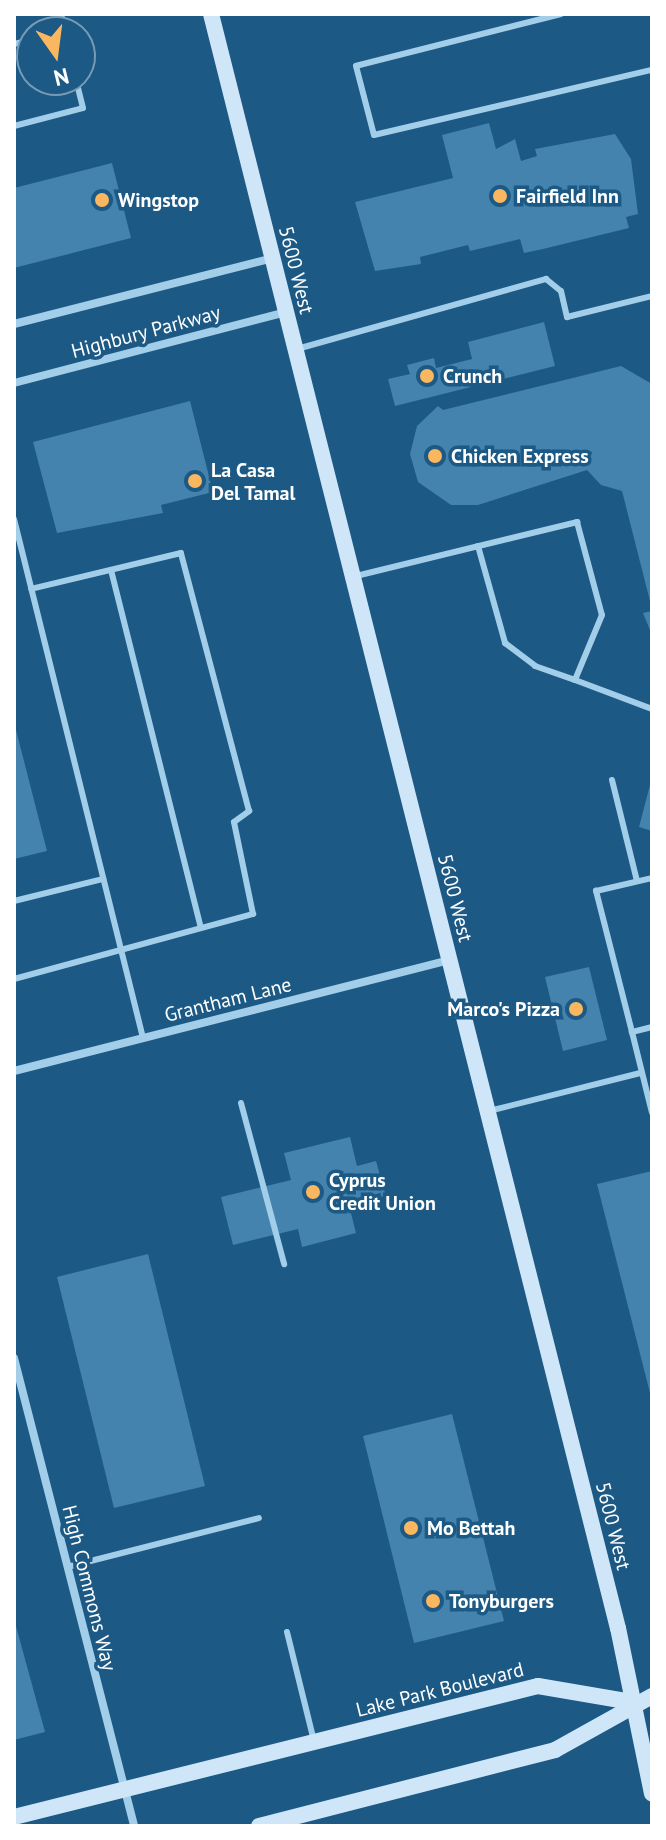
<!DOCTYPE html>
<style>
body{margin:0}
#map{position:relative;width:666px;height:1840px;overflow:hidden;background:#1c5984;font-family:"PT Sans",sans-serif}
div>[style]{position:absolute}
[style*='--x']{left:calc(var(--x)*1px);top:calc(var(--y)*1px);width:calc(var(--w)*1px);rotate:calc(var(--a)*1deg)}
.building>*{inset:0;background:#4483ad}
.lane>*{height:6px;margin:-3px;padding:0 3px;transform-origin:3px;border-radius:3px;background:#a2ceea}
.street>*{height:8px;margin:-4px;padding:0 4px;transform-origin:4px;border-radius:4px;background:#a2ceea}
.secondary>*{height:16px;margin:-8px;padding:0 8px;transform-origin:8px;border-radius:8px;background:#cee6f8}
.dots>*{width:22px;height:22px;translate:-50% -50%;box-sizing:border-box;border:4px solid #1c5984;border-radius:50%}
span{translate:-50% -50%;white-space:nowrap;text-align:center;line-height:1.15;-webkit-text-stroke:7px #1c5984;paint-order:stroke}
.poi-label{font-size:20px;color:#fff;font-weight:700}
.left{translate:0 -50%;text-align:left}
.right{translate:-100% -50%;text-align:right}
.street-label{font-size:20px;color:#fff}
.frame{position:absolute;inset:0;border:16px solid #fff;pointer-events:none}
.north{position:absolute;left:16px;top:16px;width:80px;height:80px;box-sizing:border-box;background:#1c5984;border:2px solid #779bb5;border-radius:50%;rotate:166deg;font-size:22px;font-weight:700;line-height:32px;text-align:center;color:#fff}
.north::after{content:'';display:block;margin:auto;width:28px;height:36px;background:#fbb760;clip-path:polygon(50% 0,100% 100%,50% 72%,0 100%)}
</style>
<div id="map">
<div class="building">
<i style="clip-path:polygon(489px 123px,496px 149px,515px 139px,521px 161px,537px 156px,535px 149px,615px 134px,631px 159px,638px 214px,626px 217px,629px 228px,543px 249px,524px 253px,520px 239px,470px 251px,468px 245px,420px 257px,421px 264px,375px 271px,355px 202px,453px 178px,442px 135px)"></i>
<i style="clip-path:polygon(112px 163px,131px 238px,14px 268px,14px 188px)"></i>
<i style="clip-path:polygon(544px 322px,555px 366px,395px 406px,388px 379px,410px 374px,407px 365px,434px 358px,436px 368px,472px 359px,468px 342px)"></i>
<i style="clip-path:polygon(621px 366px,652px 384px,652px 609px,622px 491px,601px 485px,587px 470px,478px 505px,451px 505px,418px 482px,410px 454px,417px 426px,438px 406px,443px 410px)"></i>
<i style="clip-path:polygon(190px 401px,213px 492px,161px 505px,163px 513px,57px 533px,33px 442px)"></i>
<i style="clip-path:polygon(652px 611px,652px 635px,643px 613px)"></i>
<i style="clip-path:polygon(14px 722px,47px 851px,14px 859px)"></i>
<i style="clip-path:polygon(651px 781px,652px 782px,652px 831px,639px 827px)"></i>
<i style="clip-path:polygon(589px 967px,607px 1040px,563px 1051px,545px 977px)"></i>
<i style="clip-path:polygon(350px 1137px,357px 1166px,376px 1161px,388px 1204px,351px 1213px,356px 1233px,302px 1247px,298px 1229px,233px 1245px,221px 1197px,291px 1180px,284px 1153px)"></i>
<i style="clip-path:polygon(652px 1171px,652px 1397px,651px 1397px,597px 1184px)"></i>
<i style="clip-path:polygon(148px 1254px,205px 1486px,114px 1508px,57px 1277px)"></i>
<i style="clip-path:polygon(452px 1414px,504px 1621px,414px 1643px,363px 1436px)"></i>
<i style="clip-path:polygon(14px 1619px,45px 1732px,14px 1740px)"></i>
</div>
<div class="lane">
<i style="--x:61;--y:14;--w:18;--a:77"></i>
<i style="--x:561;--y:14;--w:211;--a:165.8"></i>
<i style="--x:356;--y:66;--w:71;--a:75.4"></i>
<i style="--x:374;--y:135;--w:285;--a:-13.2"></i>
<i style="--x:14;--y:44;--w:18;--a:-13"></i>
<i style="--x:14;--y:126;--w:71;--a:-14.6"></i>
<i style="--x:83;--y:108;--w:29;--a:-104"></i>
<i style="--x:297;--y:349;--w:259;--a:-15.7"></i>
<i style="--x:546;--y:279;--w:19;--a:39"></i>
<i style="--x:561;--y:291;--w:27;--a:77"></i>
<i style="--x:567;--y:317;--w:88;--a:-13.9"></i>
<i style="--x:14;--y:519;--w:535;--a:76.04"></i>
<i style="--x:478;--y:546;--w:101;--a:74.4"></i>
<i style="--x:505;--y:643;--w:38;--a:37"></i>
<i style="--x:535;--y:666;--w:42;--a:19.3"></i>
<i style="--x:111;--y:570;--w:369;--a:75.9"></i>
<i style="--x:356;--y:576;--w:228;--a:-13.7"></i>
<i style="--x:577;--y:522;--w:96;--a:75"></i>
<i style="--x:602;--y:615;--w:70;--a:112.6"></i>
<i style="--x:575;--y:680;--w:82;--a:20.6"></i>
<i style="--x:612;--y:780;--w:104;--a:76.1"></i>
<i style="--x:14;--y:901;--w:92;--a:-13.9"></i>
<i style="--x:14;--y:979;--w:248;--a:-15.2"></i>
<i style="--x:253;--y:914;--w:94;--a:-101.7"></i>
<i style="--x:234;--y:822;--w:19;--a:-36"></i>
<i style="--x:249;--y:811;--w:267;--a:-104.8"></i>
<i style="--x:181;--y:553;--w:154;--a:166.5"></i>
<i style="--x:652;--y:1027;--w:21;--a:166"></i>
<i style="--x:632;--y:1032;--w:83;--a:76.1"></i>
<i style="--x:632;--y:1032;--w:146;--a:-104.3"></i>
<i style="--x:596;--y:891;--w:57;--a:-13.1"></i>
<i style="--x:241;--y:1103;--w:167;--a:75"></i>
<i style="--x:489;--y:1111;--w:156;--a:-14.1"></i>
<i style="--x:67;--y:1567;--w:198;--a:-14.3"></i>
<i style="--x:287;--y:1632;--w:112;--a:76.1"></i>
</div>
<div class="street">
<i style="--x:14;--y:324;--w:266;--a:-14.3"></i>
<i style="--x:14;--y:383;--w:281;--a:-14.6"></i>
<i style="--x:14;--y:1071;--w:449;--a:-14.3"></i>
<i style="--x:14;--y:1358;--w:483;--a:75.6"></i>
</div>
<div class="secondary">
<i style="--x:211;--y:14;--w:1665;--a:75.85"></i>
<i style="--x:618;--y:1628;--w:169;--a:78.4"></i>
<i style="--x:14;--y:1817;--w:540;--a:-14.04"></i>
<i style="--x:538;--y:1686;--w:95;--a:9.7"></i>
<i style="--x:259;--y:1826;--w:306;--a:-14.4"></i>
<i style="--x:555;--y:1750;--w:111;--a:-29.1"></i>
</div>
<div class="dots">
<i style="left:500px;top:196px;background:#fbb760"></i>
<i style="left:102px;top:200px;background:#fbb760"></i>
<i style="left:427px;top:376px;background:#fbb760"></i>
<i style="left:435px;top:456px;background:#fbb760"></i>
<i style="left:195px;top:481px;background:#fbb760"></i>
<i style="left:576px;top:1009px;background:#fbb760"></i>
<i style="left:313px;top:1192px;background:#fbb760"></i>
<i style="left:411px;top:1528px;background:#fbb760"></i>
<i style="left:433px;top:1601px;background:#fbb760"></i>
</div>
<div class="poi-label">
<span class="left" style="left:516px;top:196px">Fairfield Inn</span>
<span class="left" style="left:118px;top:200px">Wingstop</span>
<span class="left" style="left:443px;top:376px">Crunch</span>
<span class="left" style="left:451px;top:456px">Chicken Express</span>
<span class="left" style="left:211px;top:482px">La Casa<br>Del Tamal</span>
<span class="right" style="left:560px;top:1009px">Marco's Pizza</span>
<span class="left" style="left:329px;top:1192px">Cyprus<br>Credit Union</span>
<span class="left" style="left:427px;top:1528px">Mo Bettah</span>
<span class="left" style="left:449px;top:1601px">Tonyburgers</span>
</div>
<div class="street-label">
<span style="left:296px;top:270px;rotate:76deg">5600 West</span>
<span style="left:146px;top:332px;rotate:-15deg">Highbury Parkway</span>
<span style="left:455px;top:898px;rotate:76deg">5600 West</span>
<span style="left:228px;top:1000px;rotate:-14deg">Grantham Lane</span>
<span style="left:613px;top:1526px;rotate:76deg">5600 West</span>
<span style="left:89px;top:1588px;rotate:76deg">High Commons Way</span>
<span style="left:440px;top:1690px;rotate:-14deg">Lake Park Boulevard</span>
</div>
<div class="frame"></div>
<div class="north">N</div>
</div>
